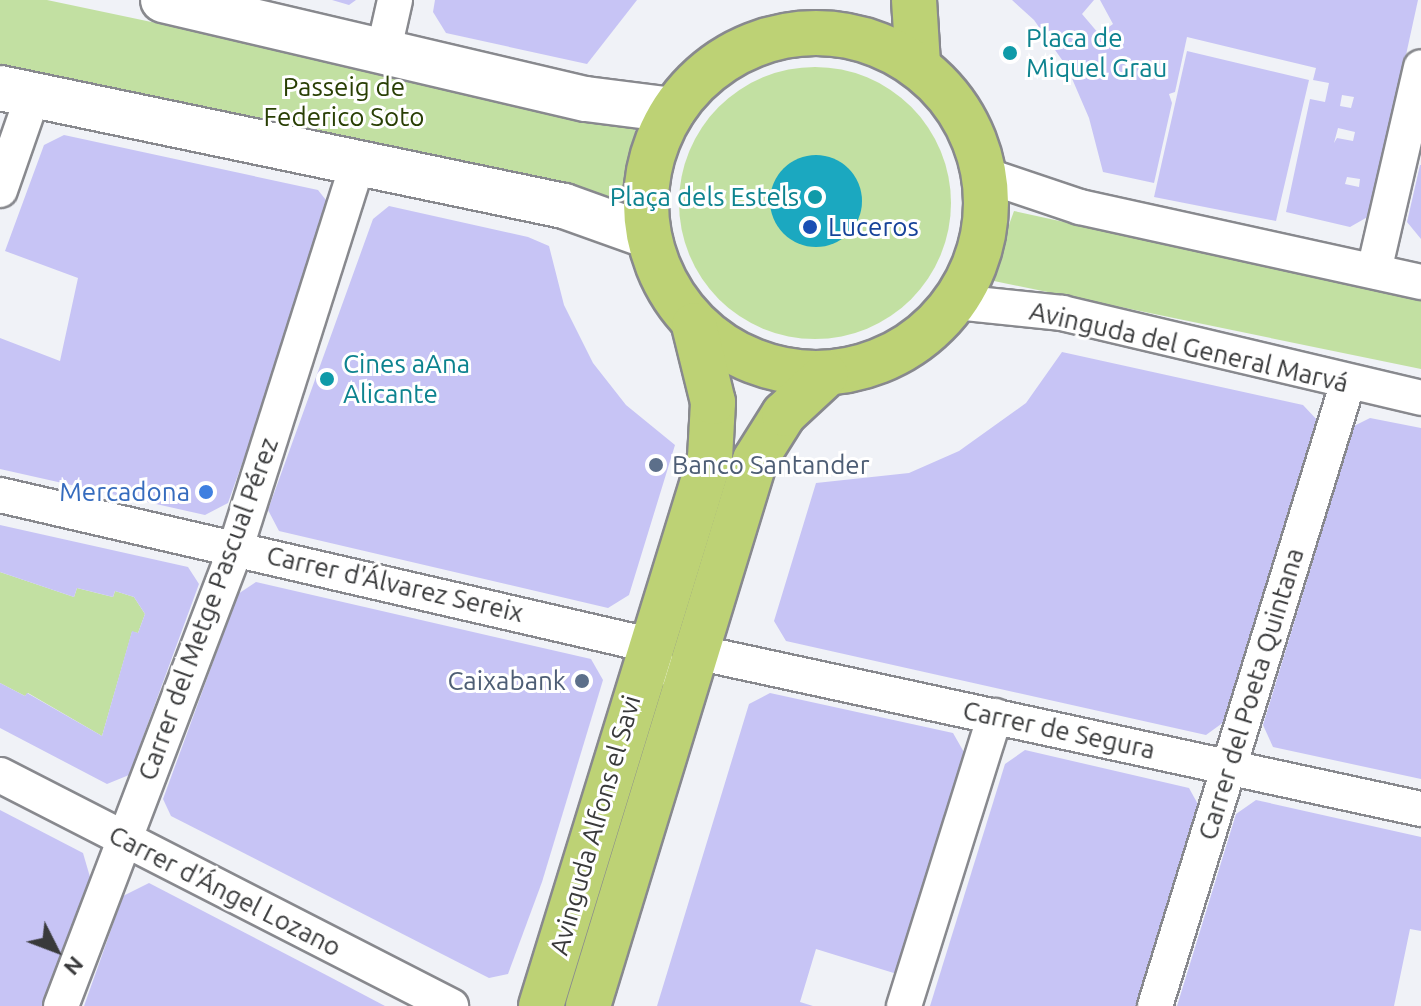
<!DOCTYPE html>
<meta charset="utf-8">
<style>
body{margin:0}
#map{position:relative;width:1421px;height:1006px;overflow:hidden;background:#f0f2f7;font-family:Ubuntu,sans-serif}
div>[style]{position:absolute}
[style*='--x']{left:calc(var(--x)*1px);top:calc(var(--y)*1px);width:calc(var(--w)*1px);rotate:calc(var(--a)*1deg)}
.green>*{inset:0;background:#c2e0a2}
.round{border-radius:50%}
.water>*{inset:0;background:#1ba8c0}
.building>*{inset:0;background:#c7c4f5}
.roads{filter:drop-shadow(2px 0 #88898e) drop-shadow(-2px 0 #88898e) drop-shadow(0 2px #88898e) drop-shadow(0 -2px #88898e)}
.street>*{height:34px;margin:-17px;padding:0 17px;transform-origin:17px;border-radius:17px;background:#fff}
.secondary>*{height:44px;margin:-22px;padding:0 22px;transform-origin:22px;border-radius:22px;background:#fff}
.primary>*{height:44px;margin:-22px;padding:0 22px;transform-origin:22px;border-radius:22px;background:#bdd275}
.primary>.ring{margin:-22px;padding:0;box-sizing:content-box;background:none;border:44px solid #bdd275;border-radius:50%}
.dots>*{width:22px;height:22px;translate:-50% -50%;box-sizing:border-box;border:4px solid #fff;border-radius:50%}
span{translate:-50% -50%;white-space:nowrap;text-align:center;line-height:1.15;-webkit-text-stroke:6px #fff;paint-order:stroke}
.culture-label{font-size:26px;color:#0d838f}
.left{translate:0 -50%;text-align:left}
.right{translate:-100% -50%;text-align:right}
.park-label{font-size:26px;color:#293f04}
.transit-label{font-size:26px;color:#164399}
.street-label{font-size:26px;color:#393a3b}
.service-label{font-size:26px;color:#4e5e75}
.shop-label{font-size:26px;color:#366cbe}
.north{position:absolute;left:16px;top:910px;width:80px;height:80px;-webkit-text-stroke:6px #fff;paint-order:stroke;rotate:132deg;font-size:22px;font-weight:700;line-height:32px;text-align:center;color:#393a3b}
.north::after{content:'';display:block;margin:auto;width:28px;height:36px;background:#393a3b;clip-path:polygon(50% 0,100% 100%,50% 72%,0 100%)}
</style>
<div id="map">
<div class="green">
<i style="clip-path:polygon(0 0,47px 0,630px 123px,640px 138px,638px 166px,626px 189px,611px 197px,0 66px)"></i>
<i class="round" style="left:679px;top:67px;width:272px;height:272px"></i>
<i style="clip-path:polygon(1014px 211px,1421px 300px,1421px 369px,989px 280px)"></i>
<i style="clip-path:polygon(0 572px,74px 597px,77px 588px,113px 597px,115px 591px,134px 597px,145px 614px,138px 633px,132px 632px,102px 736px,28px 693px,25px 696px,0 683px)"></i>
</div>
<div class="water">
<i class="round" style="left:770px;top:155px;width:92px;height:92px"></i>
</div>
<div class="building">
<i style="clip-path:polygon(332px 0,356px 0,349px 5px)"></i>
<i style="clip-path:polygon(435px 0,637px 0,587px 64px,446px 33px,433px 12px)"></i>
<i style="clip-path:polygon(evenodd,1012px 0,1094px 0,1082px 14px,1099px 34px,1113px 24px,1100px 0,1418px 0,1371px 215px,1350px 227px,1286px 212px,1310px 99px,1325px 102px,1329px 83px,1313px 80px,1316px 68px,1187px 37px,1175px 92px,1169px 94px,1172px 103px,1154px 183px,1103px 172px,1089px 118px,1067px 67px,1034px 20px,1012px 0,1342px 95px,1354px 97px,1351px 108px,1340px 106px,1342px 95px,1012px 0,1338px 128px,1355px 132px,1353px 141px,1337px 138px,1334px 143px,1338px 128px,1012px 0,1347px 177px,1360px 179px,1359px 187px,1345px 184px,1347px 177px)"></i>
<i style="clip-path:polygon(1187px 51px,1309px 80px,1276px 221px,1154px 197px)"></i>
<i style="clip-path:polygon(64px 135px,318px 190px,333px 209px,228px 503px,205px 515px,0 469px,0 338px,60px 361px,78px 278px,5px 251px,44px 145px)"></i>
<i style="clip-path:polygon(1420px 165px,1421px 165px,1421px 239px,1407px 222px)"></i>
<i style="clip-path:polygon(389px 206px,528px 237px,549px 246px,564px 305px,593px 363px,626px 405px,675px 445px,629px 595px,608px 608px,279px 531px,268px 510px,373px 219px)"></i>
<i style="clip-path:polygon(1062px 352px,1303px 405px,1319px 422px,1228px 719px,1206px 735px,786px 641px,774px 621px,816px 483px,909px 473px,959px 451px,1026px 403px)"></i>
<i style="clip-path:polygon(1370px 418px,1421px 428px,1421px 779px,1273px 747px,1263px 725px,1354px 426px)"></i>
<i style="clip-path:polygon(0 525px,188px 567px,199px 584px,129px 775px,107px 784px,0 728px,0 683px,25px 696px,27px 693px,102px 736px,132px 631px,138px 633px,145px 614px,134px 597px,115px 591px,113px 597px,77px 588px,74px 597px,0 572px)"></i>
<i style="clip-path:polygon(256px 582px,591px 659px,603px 680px,542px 882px,508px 974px,489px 978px,171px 816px,163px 799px,238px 594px)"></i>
<i style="clip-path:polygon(770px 693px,953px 733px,965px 754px,897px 974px,816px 949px,800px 1002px,813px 1006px,657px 1006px,749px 704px)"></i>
<i style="clip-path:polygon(1025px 750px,1189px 788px,1200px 808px,1140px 1006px,930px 1006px,1005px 764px)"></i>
<i style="clip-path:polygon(1256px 800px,1421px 837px,1421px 931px,1410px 929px,1394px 1006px,1177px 1006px,1236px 814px)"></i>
<i style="clip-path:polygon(0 810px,83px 853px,90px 877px,43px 1006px,0 1006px)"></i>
<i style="clip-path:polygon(149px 883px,330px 977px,385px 1006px,84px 1006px,123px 896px)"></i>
</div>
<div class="roads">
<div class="street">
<i style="--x:384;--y:49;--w:50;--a:-77.3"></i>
<i style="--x:985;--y:175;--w:100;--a:18.6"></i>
<i style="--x:1080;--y:207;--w:349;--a:12.4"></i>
<i style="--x:0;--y:190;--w:101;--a:-70.8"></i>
<i style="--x:1374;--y:271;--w:209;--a:-77"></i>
<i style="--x:956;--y:302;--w:107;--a:5.9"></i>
<i style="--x:1062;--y:313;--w:369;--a:13.3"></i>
<i style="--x:0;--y:495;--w:666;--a:13.01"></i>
<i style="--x:649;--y:645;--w:25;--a:67"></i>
<i style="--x:696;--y:652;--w:742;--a:12.22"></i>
<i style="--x:0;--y:775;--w:507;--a:27.12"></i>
<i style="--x:61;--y:1006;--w:491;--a:-69.1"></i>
<i style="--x:236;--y:547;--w:404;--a:-72.4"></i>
<i style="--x:904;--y:1006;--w:304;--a:-72.6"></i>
<i style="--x:1155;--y:1006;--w:653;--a:-72.81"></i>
</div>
<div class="secondary">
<i style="--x:163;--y:0;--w:434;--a:13.2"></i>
<i style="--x:586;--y:99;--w:88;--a:7.2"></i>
<i style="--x:0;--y:88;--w:576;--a:11.82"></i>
<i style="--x:564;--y:206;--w:86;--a:19.7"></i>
</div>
<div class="primary">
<i style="--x:914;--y:0;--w:64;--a:86.4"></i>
<i class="ring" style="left:646px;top:33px;width:296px;height:296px"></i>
<i style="--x:541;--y:1006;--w:573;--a:-72.86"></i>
<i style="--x:710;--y:458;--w:56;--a:-86.9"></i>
<i style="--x:713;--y:402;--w:79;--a:-103.9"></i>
<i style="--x:588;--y:1006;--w:571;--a:-72.99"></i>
<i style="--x:755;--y:460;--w:54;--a:-57.8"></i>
<i style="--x:784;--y:414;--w:57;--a:-42.9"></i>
</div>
</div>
<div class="dots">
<i style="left:1010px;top:53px;background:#0f9aa8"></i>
<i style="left:815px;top:197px;background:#0f9aa8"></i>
<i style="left:810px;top:227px;background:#1a4fb4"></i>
<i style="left:327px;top:379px;background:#0f9aa8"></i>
<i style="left:656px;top:465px;background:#5c6f8a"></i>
<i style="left:206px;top:492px;background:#3f7fe0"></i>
<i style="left:582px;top:681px;background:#5c6f8a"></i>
</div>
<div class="culture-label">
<span class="left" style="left:1026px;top:53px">Placa de<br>Miquel Grau</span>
<span class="right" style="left:799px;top:197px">Plaça dels Estels</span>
<span class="left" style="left:343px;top:379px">Cines aAna<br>Alicante</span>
</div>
<div class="park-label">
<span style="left:344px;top:102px">Passeig de<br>Federico Soto</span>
</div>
<div class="transit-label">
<span class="left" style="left:828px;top:227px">Luceros</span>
</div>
<div class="street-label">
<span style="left:1189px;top:347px;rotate:13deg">Avinguda del General Marvá</span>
<span style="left:395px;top:584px;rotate:13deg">Carrer d'Álvarez Sereix</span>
<span style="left:208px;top:609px;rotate:-70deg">Carrer del Metge Pascual Pérez</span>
<span style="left:1251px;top:694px;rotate:-73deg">Carrer del Poeta Quintana</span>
<span style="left:1059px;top:730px;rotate:12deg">Carrer de Segura</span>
<span style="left:595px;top:825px;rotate:-74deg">Avinguda Alfons el Savi</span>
<span style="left:225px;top:891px;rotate:27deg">Carrer d'Ángel Lozano</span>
</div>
<div class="service-label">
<span class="left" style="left:672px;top:465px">Banco Santander</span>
<span class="right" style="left:566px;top:681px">Caixabank</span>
</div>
<div class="shop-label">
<span class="right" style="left:190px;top:492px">Mercadona</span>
</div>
<div class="north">N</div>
</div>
